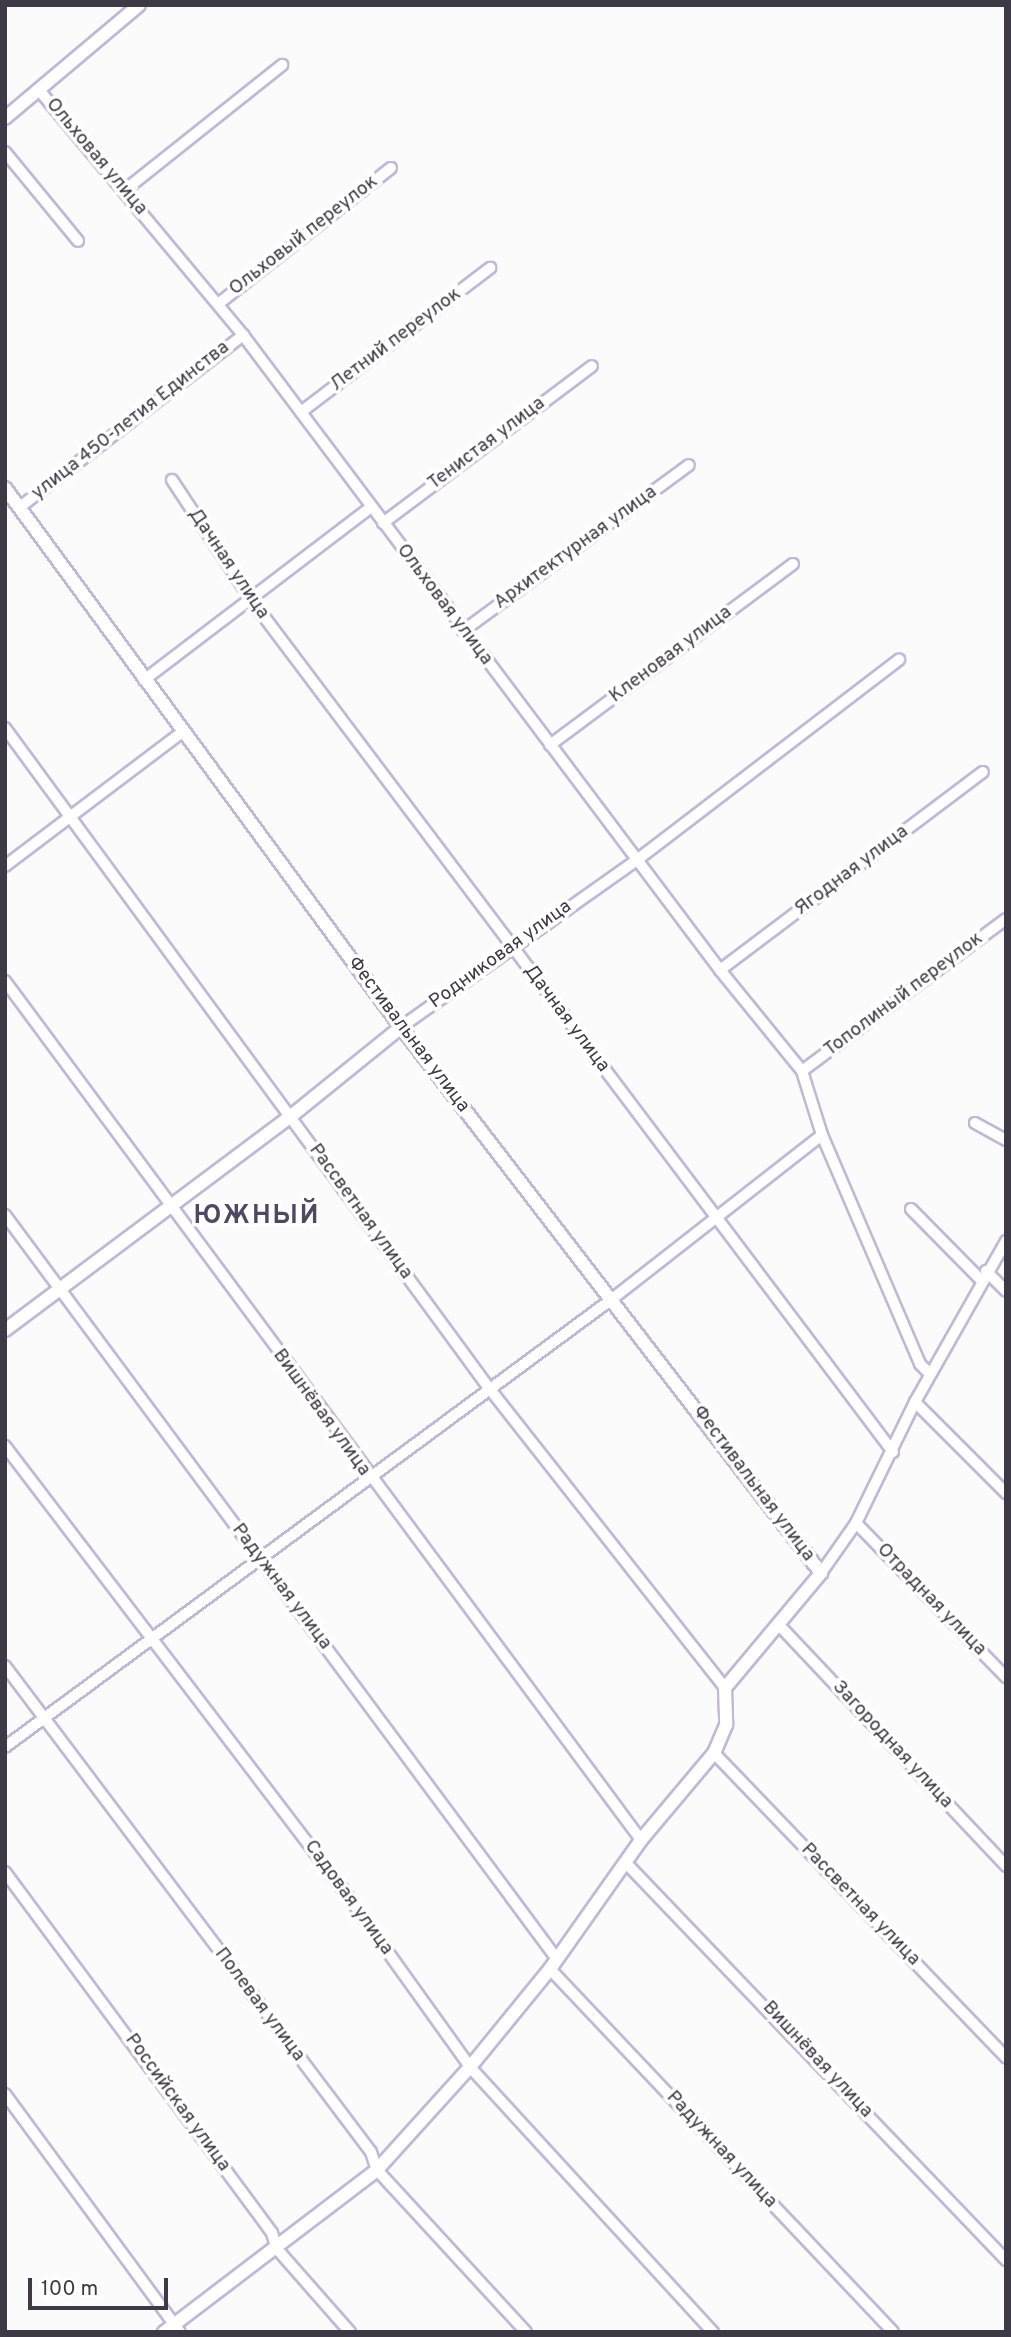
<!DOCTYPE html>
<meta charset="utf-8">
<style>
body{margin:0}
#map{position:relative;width:1011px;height:2337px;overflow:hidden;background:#fbfbfb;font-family:Overpass,sans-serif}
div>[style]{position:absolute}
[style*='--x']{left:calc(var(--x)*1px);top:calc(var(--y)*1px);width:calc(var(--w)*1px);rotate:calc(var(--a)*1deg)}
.roads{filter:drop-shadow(2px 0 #c1b8d5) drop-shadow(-2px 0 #c1b8d5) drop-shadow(0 2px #c1b8d5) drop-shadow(0 -2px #c1b8d5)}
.street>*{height:10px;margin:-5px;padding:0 5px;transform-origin:5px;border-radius:5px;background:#fff}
.secondary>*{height:12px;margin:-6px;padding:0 6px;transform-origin:6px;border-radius:6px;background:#fff}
span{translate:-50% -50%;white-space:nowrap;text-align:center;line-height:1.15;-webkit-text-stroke:7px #fff;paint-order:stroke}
.street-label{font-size:19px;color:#3d3945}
.district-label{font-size:26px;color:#504860;font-weight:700;letter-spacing:2px}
.frame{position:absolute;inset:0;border:7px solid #3d3945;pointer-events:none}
.scale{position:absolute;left:28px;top:2278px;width:140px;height:32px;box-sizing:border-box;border:4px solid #3d3945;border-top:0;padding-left:9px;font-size:21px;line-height:24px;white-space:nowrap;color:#3d3945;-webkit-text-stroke:5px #fff;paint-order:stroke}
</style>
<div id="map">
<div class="roads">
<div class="street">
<i style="--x:39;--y:90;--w:319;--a:50.2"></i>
<i style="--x:243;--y:335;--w:794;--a:53.09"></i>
<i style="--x:720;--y:970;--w:130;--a:50.9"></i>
<i style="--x:802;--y:1071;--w:67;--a:72.6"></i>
<i style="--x:822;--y:1135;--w:249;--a:66.8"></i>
<i style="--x:920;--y:1364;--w:14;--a:45"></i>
<i style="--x:5;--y:152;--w:115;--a:50.6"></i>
<i style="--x:125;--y:190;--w:201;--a:-38.5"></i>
<i style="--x:218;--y:304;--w:220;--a:-38.2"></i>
<i style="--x:301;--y:412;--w:238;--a:-37.3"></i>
<i style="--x:172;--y:480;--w:141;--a:56.5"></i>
<i style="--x:250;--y:598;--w:1069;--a:53.02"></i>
<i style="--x:20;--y:507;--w:282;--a:-37.6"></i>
<i style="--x:383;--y:523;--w:261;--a:-36.9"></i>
<i style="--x:463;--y:631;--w:280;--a:-36.3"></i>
<i style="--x:144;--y:680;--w:285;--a:-37.3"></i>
<i style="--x:5;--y:728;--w:818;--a:53.75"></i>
<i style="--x:489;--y:1388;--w:382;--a:51.8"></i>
<i style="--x:550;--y:745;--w:303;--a:-36.7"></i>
<i style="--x:5;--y:866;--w:221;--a:-37.1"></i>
<i style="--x:720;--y:970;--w:329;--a:-37"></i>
<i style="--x:5;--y:981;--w:1069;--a:53.48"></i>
<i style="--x:401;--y:1027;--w:289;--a:-35.3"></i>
<i style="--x:637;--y:860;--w:330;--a:-37.4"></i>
<i style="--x:802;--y:1071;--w:254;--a:-36.7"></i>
<i style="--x:975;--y:1123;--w:35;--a:29"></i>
<i style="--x:911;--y:1209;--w:100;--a:45.4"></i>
<i style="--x:5;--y:1215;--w:926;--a:53.43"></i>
<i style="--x:986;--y:1271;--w:28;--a:45"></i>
<i style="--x:915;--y:1402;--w:129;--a:45"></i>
<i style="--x:5;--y:1446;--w:556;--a:52.68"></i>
<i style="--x:342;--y:1888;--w:220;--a:54.4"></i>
<i style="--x:470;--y:2067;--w:360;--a:47.5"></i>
<i style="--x:856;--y:1523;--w:215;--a:45.8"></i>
<i style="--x:821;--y:1573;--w:61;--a:-55"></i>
<i style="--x:856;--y:1523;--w:135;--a:-64"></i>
<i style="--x:915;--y:1402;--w:185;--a:-60.5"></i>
<i style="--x:779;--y:1625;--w:331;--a:46.7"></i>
<i style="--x:5;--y:1666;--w:608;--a:53.02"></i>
<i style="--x:371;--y:2152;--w:19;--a:72"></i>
<i style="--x:377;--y:2170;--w:220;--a:47.4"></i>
<i style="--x:5;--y:1747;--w:754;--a:-36.43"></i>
<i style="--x:612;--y:1299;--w:266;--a:-38"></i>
<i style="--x:714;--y:1753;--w:422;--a:46.2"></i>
<i style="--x:625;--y:1862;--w:551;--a:46.25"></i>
<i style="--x:5;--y:1872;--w:449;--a:53.5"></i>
<i style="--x:272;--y:2233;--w:17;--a:73"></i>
<i style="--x:277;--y:2249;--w:111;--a:48.7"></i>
<i style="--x:550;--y:1969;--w:499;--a:46.6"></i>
<i style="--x:5;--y:2094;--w:295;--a:53.7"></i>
</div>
<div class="secondary">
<i style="--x:5;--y:118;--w:175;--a:-40.1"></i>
<i style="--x:5;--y:488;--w:669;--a:53.7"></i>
<i style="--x:401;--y:1027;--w:689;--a:52.43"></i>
<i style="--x:821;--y:1573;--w:150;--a:129.9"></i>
<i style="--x:725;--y:1688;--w:37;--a:88"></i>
<i style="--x:726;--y:1725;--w:30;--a:113"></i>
<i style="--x:714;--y:1753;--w:114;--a:130"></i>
<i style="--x:641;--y:1840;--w:158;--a:125.2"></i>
<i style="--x:550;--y:1969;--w:127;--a:129.2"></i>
<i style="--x:470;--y:2067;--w:139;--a:132.1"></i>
<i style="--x:377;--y:2170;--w:268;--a:142.7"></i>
<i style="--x:5;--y:1330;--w:356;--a:-36.8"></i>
<i style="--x:290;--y:1117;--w:143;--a:-39"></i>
</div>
</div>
<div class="street-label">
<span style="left:96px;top:157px;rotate:50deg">Ольховая улица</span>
<span style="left:304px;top:236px;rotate:-38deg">Ольховый переулок</span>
<span style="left:396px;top:340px;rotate:-37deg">Летний переулок</span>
<span style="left:131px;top:421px;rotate:-38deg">улица 450-летия Единства</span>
<span style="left:487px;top:444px;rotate:-37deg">Тенистая улица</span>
<span style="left:576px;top:548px;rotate:-36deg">Архитектурная улица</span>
<span style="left:228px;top:564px;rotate:56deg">Дачная улица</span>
<span style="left:444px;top:605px;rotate:53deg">Ольховая улица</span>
<span style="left:671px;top:655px;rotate:-37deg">Кленовая улица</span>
<span style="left:852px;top:871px;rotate:-37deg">Ягодная улица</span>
<span style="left:501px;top:955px;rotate:-36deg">Родниковая улица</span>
<span style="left:904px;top:995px;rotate:-37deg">Тополиный переулок</span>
<span style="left:566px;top:1019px;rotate:53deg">Дачная улица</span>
<span style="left:408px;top:1035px;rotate:53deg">Фестивальная улица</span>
<span style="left:360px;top:1212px;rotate:54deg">Рассветная улица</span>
<span style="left:321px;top:1413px;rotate:54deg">Вишнёвая улица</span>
<span style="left:753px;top:1484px;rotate:53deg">Фестивальная улица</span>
<span style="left:281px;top:1587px;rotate:53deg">Радужная улица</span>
<span style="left:931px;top:1600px;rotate:46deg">Отрадная улица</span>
<span style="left:892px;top:1745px;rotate:47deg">Загородная улица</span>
<span style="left:348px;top:1898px;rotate:54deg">Садовая улица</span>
<span style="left:860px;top:1905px;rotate:46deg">Рассветная улица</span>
<span style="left:259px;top:2005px;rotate:53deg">Полевая улица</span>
<span style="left:817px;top:2060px;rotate:47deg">Вишнёвая улица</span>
<span style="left:177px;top:2103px;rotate:54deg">Российская улица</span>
<span style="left:721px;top:2150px;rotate:47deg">Радужная улица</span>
</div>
<div class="district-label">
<span style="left:257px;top:1217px">ЮЖНЫЙ</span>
</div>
<div class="frame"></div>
<div class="scale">100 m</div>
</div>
